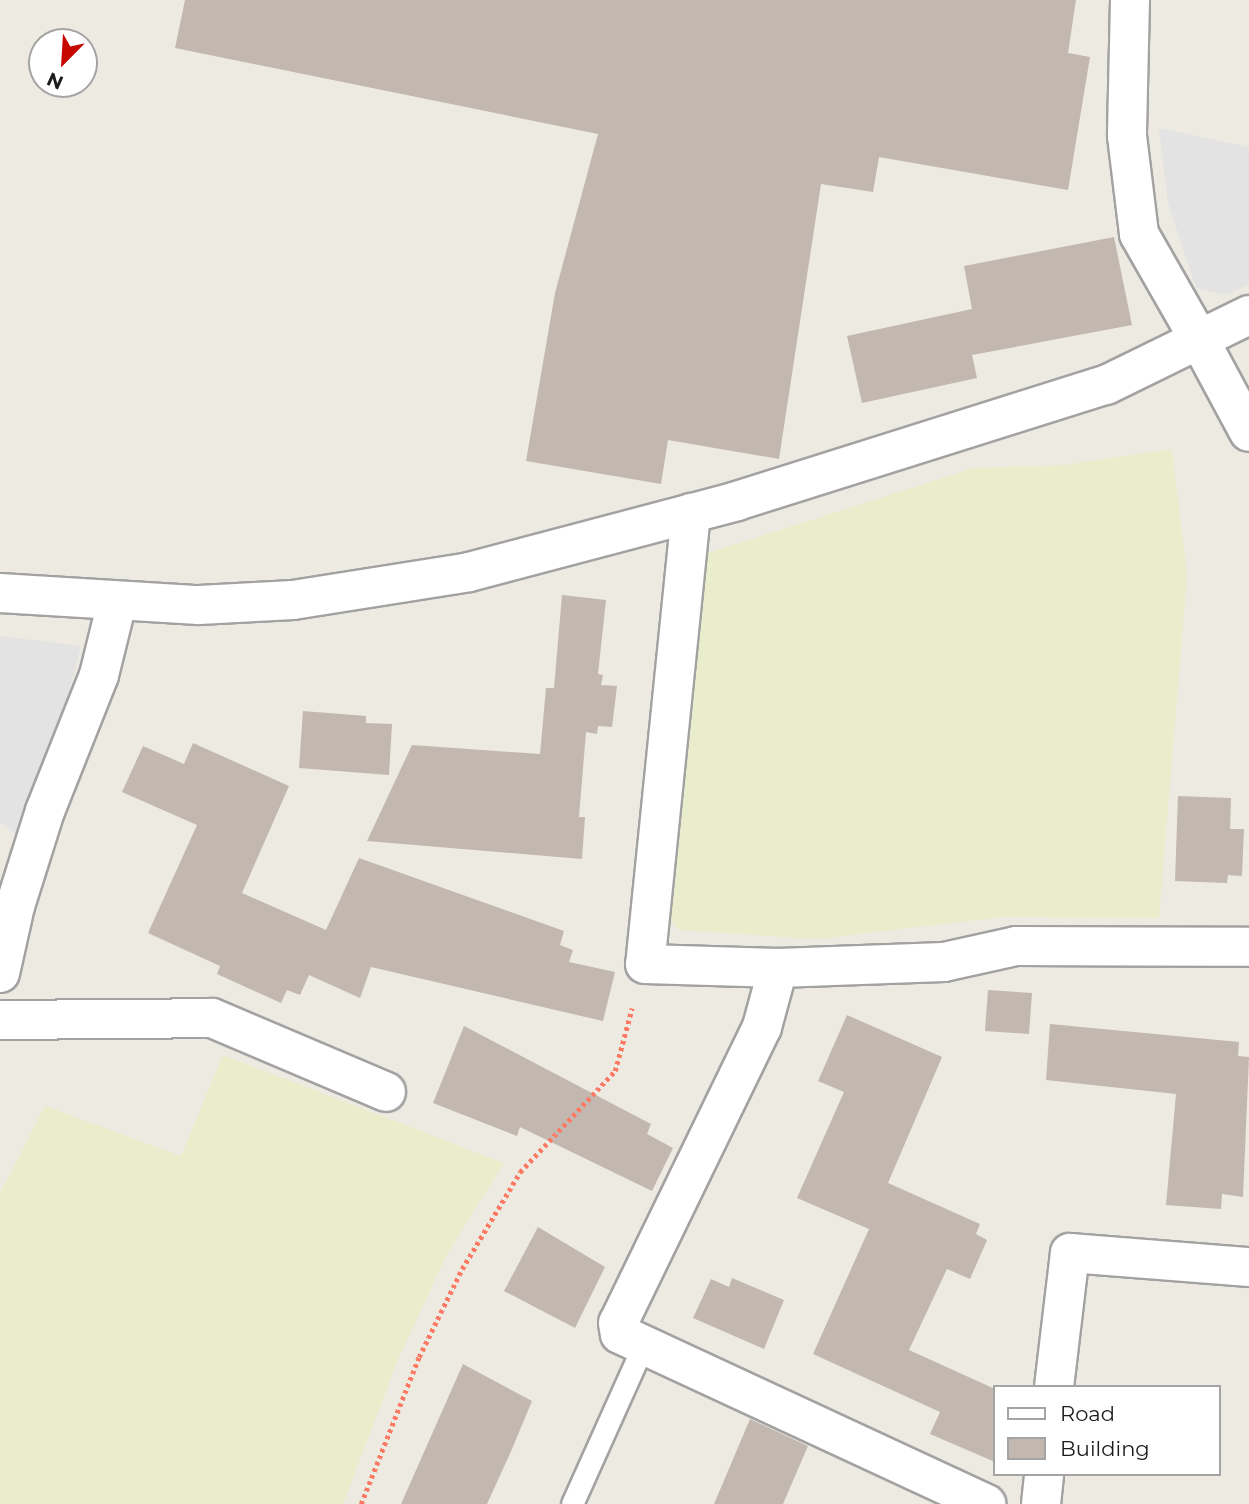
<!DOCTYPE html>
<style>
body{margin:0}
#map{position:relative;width:1249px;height:1504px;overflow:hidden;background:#edeae1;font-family:Montserrat,sans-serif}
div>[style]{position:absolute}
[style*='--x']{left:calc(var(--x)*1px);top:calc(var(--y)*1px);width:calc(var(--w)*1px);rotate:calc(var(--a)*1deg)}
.farmland>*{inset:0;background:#e9edcb}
.parking>*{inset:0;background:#e3e3e3}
.building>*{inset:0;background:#c2b8b0}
.path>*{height:4.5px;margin-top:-2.25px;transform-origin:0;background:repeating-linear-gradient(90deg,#fc7963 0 3.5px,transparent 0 7px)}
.roads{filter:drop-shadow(2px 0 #a2a2a2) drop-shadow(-2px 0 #a2a2a2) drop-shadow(0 2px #a2a2a2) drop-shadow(0 -2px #a2a2a2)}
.service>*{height:21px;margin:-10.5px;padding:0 10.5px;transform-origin:10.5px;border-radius:10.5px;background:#fff}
.minor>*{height:38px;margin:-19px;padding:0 19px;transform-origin:19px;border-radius:19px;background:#fff}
.tertiary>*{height:38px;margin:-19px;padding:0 19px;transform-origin:19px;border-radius:19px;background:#fff}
span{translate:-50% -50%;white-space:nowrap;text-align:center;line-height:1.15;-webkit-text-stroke:6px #fff;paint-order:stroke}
.legend{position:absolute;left:993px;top:1385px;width:228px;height:91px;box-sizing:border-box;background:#fff;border:2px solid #a4a4a4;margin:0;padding:9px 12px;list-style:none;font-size:21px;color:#1b1b1b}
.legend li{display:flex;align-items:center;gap:14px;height:35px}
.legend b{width:35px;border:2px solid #a4a4a4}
.north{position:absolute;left:28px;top:28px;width:70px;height:70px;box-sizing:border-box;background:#fff;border:2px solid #a4a4a4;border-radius:50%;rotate:204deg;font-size:19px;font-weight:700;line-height:28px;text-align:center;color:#1b1b1b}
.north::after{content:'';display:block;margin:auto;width:24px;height:32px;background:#c70800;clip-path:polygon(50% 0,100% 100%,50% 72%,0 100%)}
</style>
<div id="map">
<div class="farmland">
<i style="clip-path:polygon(1172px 449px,1187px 576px,1159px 918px,1002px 917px,817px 939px,679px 930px,664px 912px,705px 554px,974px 468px,1066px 465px)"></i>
<i style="clip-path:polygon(223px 1055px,504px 1163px,447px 1254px,398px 1360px,343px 1504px,0 1504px,0 1193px,45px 1106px,181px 1156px)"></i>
</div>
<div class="parking">
<i style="clip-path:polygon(1159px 128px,1249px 147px,1249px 284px,1227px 295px,1196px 288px,1168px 203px)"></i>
<i style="clip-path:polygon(0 636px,81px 646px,65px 708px,18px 836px,0 822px)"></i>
</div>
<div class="building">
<i style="clip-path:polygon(185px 0,1076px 0,1068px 53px,1090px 57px,1068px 190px,879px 157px,873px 192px,821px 184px,779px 459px,668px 440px,661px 484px,526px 461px,555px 293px,598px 134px,175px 48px)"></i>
<i style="clip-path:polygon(1114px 237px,1132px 325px,972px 355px,977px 378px,862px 403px,847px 336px,972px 309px,964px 266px)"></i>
<i style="clip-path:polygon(562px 595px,606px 600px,598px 674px,603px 675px,601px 685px,617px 686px,612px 727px,598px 726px,597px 734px,586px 732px,579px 817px,585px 817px,582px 859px,367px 841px,412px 745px,540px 754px,546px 688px,554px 688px)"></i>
<i style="clip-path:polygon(303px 711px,366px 716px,366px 723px,392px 724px,389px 775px,299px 768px)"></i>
<i style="clip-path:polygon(193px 743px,289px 786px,242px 893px,326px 930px,359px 858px,564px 931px,560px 945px,573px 950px,569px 962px,615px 972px,603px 1021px,371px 967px,360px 998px,309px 975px,300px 995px,287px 990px,281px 1003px,217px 974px,220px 966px,148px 933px,197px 825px,122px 792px,143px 746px,184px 764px)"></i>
<i style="clip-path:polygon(1178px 796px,1231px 798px,1230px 829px,1244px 829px,1242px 876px,1228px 875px,1227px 883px,1175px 881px)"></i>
<i style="clip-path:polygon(988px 990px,1032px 993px,1029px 1034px,985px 1031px)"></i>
<i style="clip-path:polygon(847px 1015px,942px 1057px,888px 1183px,980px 1224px,976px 1234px,987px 1240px,970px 1279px,947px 1269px,909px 1350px,995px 1389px,995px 1462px,930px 1434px,940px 1412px,813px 1354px,869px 1229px,797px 1198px,844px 1092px,818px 1081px)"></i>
<i style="clip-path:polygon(1050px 1024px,1239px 1042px,1238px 1056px,1249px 1057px,1243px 1197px,1222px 1194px,1221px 1209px,1166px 1205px,1176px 1094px,1046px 1080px)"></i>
<i style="clip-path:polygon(464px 1026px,651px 1124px,647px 1134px,673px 1148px,652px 1191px,520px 1127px,517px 1136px,433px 1103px)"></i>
<i style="clip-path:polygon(538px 1227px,605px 1267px,575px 1328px,504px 1291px)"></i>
<i style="clip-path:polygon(732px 1278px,784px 1300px,764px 1349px,693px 1318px,711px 1279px,729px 1287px)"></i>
<i style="clip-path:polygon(463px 1364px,532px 1401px,512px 1449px,487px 1504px,401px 1504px)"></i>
<i style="clip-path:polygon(750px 1419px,808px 1446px,783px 1504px,714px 1504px)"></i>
</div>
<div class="path">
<i style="--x:361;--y:1504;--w:158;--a:-68.5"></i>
<i style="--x:419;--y:1357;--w:98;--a:-64"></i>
<i style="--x:462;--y:1269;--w:113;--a:-59.1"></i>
<i style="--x:520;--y:1172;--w:139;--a:-46.8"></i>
<i style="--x:615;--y:1071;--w:65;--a:-74.9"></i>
</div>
<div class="roads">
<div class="service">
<i style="--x:572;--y:1504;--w:173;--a:-65.8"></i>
</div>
<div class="minor">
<i style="--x:1130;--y:0;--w:136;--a:91.3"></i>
<i style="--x:1127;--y:136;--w:99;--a:83"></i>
<i style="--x:1139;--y:234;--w:123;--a:60.3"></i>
<i style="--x:691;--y:513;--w:453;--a:95.8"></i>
<i style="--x:645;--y:964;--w:133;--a:1.7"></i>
<i style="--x:778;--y:968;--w:166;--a:-2.1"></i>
<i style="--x:944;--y:962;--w:74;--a:-12.5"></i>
<i style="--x:1016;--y:946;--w:233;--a:0.2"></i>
<i style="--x:778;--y:968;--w:61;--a:105.2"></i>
<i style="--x:762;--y:1027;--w:329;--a:115.9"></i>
<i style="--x:618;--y:1323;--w:11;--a:80"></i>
<i style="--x:620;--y:1334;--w:404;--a:24.9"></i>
<i style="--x:0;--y:973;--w:69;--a:-77.4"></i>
<i style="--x:15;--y:906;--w:100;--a:-72.5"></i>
<i style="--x:45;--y:811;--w:146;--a:-68.3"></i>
<i style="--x:99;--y:675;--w:75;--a:-76.1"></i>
<i style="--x:0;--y:1020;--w:212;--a:-0.5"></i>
<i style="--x:212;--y:1018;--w:189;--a:23"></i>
<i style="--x:1054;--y:1387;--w:135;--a:-83.2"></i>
<i style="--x:1070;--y:1253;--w:180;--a:4.5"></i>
<i style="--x:1041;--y:1504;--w:30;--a:-84"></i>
</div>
<div class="tertiary">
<i style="--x:1200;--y:341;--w:103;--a:61.7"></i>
<i style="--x:0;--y:593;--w:199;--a:3.5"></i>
<i style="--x:199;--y:605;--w:94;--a:-3"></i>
<i style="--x:293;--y:600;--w:178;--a:-9"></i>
<i style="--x:469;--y:572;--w:277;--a:-14.8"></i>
<i style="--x:737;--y:501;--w:387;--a:-17.5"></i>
<i style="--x:1106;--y:385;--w:159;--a:-26.1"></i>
</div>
</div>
<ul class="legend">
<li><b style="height:9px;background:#fff"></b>Road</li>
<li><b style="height:19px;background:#c2b8b0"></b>Building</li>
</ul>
<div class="north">N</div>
</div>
